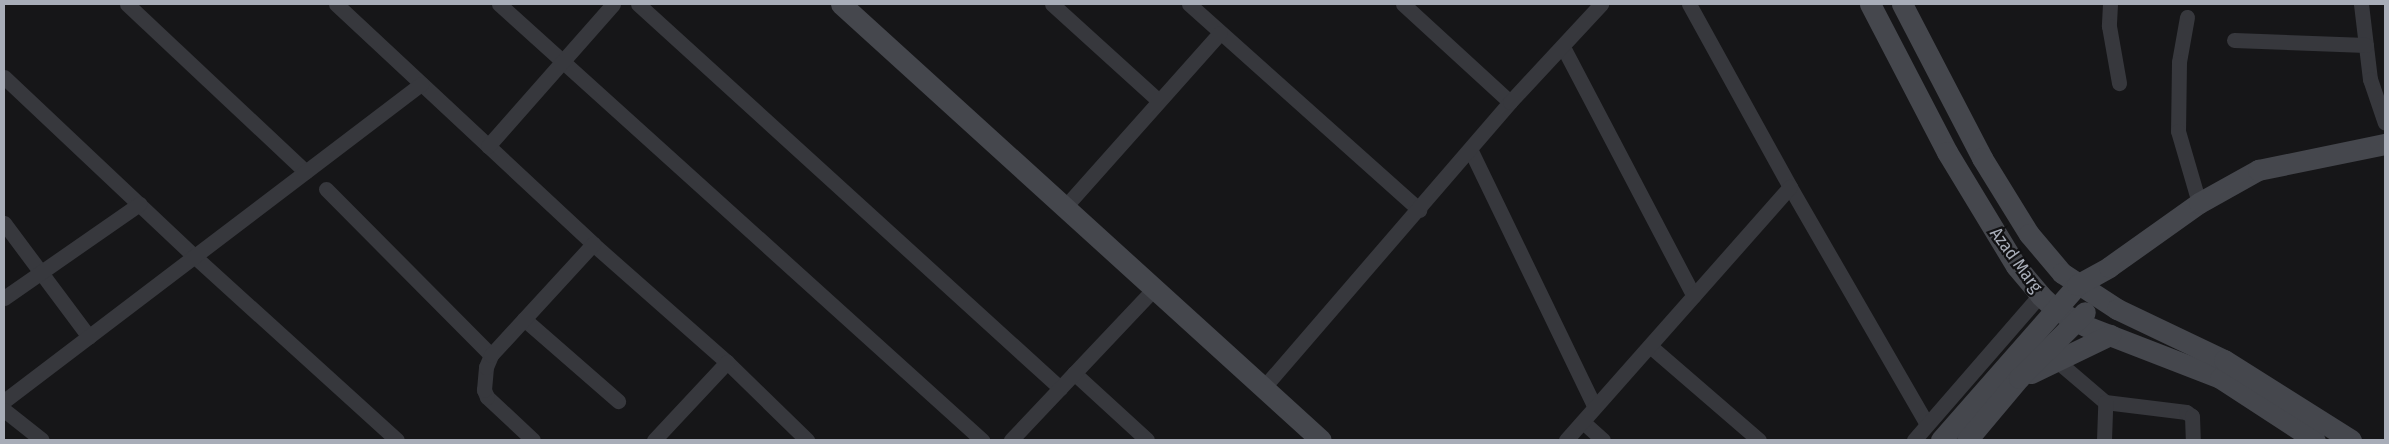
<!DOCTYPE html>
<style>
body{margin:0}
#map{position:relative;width:2389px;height:444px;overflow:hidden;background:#161618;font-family:"Fira Sans Condensed",sans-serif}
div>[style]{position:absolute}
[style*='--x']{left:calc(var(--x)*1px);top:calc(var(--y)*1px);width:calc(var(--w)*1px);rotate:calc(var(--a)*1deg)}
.street>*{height:15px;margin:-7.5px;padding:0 7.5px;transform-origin:7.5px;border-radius:7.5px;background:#37383d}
.secondary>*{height:21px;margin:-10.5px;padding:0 10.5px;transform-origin:10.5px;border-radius:10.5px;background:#45474d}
span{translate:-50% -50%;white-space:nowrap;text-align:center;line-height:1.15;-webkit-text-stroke:4.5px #111113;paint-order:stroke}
.street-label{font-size:18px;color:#a8adb8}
.frame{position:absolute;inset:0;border:5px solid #a8adb8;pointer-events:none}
</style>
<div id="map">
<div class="street">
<i style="--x:127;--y:4;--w:245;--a:43.2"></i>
<i style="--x:336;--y:4;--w:352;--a:43"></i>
<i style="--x:593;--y:244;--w:179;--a:41.4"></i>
<i style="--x:727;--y:362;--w:112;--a:44.3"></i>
<i style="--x:499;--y:4;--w:651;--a:42.07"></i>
<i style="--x:638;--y:4;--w:571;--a:42.3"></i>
<i style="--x:1052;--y:4;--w:144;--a:42.2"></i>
<i style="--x:1189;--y:4;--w:309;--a:41.8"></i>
<i style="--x:1403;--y:4;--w:145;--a:42.5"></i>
<i style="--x:1689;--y:4;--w:209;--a:61.1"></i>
<i style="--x:1790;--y:187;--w:274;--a:60"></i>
<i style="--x:2110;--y:4;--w:22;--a:93"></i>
<i style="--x:2109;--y:26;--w:58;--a:80"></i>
<i style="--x:2361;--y:4;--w:76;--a:83.2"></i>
<i style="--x:2370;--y:79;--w:46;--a:71.2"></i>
<i style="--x:2187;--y:17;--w:46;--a:100.1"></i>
<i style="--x:2179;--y:62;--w:69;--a:90.8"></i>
<i style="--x:2178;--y:131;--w:75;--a:73.7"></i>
<i style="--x:2234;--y:40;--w:132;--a:2.2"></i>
<i style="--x:1563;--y:47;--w:281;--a:62.3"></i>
<i style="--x:4;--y:77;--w:261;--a:43.3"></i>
<i style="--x:194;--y:256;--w:274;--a:42.2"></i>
<i style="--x:488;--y:146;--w:189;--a:-48.6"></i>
<i style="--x:1471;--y:151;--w:284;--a:64.2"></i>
<i style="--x:326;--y:189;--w:234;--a:45.2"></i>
<i style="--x:1064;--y:208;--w:234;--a:-48.3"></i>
<i style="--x:4;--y:223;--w:142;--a:53.3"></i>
<i style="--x:4;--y:298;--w:165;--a:-34.8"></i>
<i style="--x:524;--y:319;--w:125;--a:41.1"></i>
<i style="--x:1650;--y:346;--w:144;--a:40.8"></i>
<i style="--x:2057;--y:361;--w:63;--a:40.5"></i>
<i style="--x:2105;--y:402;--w:82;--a:7"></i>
<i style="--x:2186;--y:412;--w:7;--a:34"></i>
<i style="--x:2192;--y:416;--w:24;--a:88"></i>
<i style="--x:1074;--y:373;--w:99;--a:42.5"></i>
<i style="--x:1264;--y:387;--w:376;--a:-49.2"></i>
<i style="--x:1510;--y:102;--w:134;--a:-47.1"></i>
<i style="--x:4;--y:401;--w:524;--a:-37.24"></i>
<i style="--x:4;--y:410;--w:48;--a:38.3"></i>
<i style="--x:1583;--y:422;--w:27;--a:42"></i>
<i style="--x:533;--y:440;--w:63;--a:-136.9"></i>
<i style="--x:487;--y:397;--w:8;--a:-113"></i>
<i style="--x:484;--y:390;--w:23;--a:-85"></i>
<i style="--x:486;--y:367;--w:13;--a:-67"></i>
<i style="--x:491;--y:355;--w:151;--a:-47.4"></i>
<i style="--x:654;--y:440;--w:107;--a:-46.9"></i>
<i style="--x:1011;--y:440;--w:207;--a:-46.6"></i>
<i style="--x:1566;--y:440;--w:338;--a:-48.5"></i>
<i style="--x:1914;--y:440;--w:192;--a:-49"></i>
<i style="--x:2104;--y:440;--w:38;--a:-88"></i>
</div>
<div class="secondary">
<i style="--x:841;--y:4;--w:648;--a:42.25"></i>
<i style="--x:1870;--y:4;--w:167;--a:62.5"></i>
<i style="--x:1947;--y:152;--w:133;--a:58.8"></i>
<i style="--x:2016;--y:266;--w:38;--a:50"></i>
<i style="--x:2040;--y:295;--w:21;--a:43"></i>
<i style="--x:2055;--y:309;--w:35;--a:29"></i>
<i style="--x:2086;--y:326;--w:144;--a:21.2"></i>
<i style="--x:2220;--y:378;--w:113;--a:33.1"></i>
<i style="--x:1902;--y:4;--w:174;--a:62.5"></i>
<i style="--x:1982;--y:158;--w:89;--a:58.3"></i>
<i style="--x:2029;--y:234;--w:51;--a:49.8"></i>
<i style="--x:2062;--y:273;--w:66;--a:33.2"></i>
<i style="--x:2117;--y:309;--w:119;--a:25.5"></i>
<i style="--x:2224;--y:360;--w:150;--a:32.2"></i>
<i style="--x:2031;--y:373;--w:88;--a:-25.7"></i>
<i style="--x:1941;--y:440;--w:206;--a:-48.7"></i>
<i style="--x:2077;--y:285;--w:37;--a:-29"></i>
<i style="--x:2109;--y:267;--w:110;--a:-35.4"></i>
<i style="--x:2199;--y:203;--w:68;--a:-29.2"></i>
<i style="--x:2258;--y:170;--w:130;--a:-11.6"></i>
<i style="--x:1967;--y:440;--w:81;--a:-50"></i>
<i style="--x:2019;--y:378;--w:93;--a:-45"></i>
</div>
<div class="street-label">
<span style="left:2016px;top:260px;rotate:54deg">Azad Marg</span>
</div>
<div class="frame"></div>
</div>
